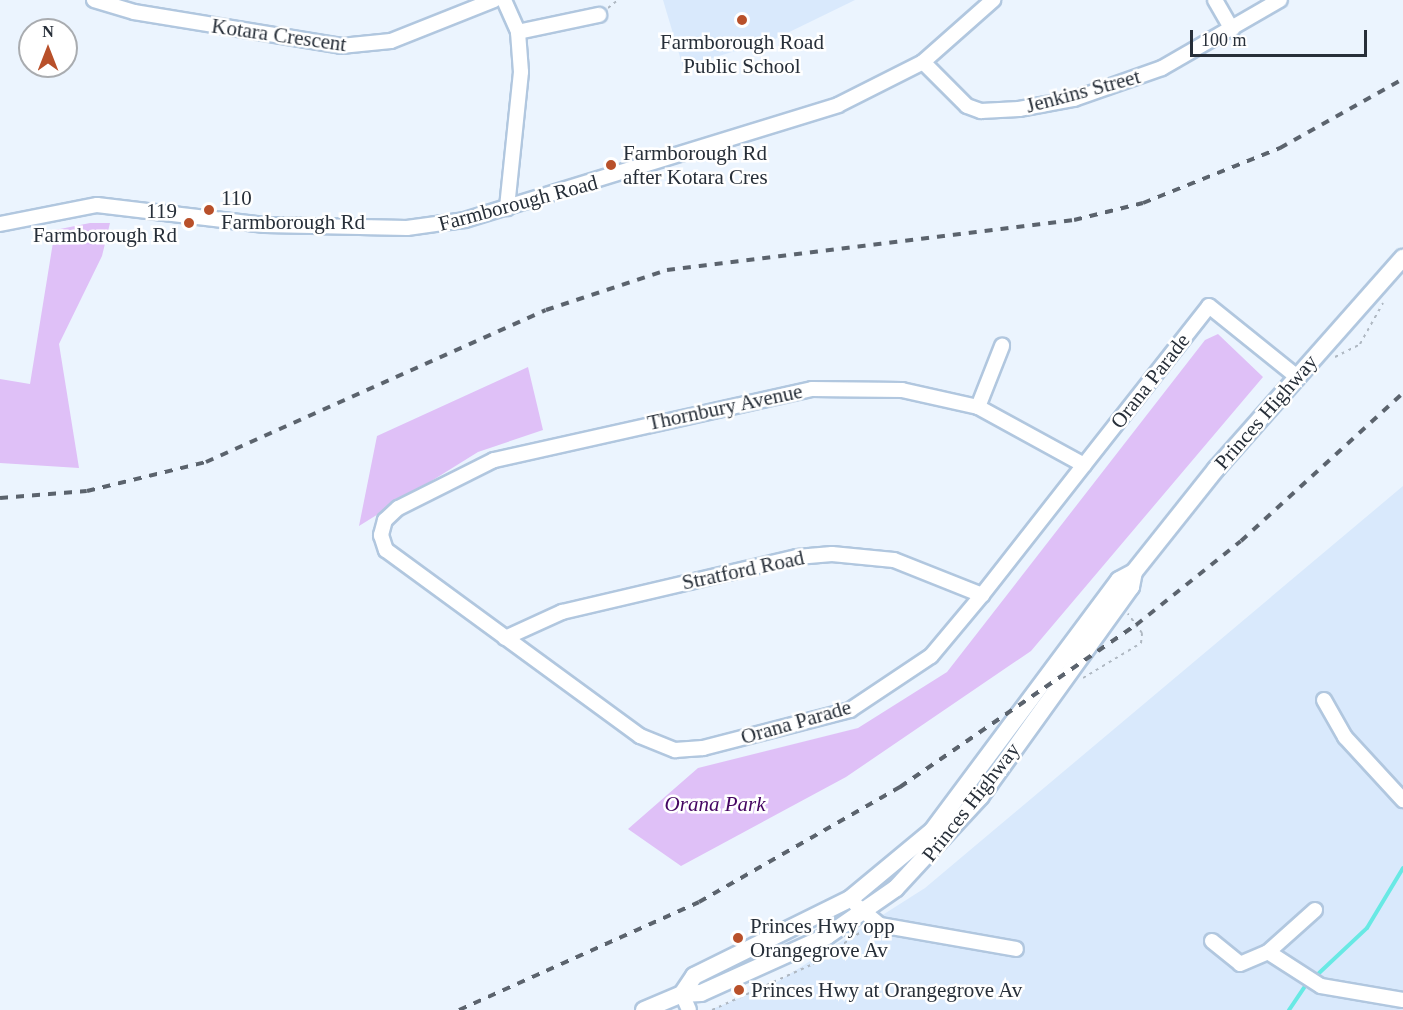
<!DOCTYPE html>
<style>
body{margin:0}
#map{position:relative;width:1403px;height:1010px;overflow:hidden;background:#ebf4fe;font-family:"Times New Roman",serif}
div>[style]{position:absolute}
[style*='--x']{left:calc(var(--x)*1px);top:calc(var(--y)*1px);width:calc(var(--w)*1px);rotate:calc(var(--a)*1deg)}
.built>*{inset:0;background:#d9e9fc}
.green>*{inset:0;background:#dfc0f7}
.stream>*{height:4px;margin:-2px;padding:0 2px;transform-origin:2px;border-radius:2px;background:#68e9e4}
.path>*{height:2px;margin-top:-1px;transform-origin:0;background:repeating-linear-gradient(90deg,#afb8c2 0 3px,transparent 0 7.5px)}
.roads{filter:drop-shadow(2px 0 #b1c7df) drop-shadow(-2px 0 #b1c7df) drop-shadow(0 2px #b1c7df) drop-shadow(0 -2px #b1c7df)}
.minor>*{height:14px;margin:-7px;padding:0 7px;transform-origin:7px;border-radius:7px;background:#fff}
.major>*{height:16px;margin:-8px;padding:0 8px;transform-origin:8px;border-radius:8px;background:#fff}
.rail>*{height:4px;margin-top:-2px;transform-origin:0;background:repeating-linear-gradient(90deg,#5b636d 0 8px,transparent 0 16px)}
.dots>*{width:16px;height:16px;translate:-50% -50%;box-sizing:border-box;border:3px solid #fff;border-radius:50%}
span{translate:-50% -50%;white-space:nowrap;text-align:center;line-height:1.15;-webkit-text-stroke:5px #fff;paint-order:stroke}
.street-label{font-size:21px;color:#272f39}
.poi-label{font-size:21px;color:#272f39}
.left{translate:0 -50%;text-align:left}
.right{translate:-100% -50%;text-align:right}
.park-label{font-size:21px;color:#450662;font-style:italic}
.north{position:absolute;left:18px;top:18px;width:60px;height:60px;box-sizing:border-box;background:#fff;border:2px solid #a9acb0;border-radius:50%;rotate:0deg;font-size:16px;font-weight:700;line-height:24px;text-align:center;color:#272f39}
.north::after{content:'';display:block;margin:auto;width:21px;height:27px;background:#b8502a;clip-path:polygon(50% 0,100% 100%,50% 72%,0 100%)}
.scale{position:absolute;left:1190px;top:30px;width:177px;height:27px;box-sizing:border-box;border:3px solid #272f39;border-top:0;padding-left:8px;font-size:18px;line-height:21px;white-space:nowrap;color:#272f39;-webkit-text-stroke:4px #fff;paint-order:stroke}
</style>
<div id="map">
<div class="built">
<i style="clip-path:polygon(663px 0,855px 0,775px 39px,683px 67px)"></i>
<i style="clip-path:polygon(1403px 486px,1403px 1010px,710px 1010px,774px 984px,925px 888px)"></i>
</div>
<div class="green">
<i style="clip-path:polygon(90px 223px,110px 223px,102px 256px,59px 344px,79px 468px,0 463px,0 379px,30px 384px,55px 230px)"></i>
<i style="clip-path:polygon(1218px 334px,1263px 377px,1031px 651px,846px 777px,681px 866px,628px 829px,698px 768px,858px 728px,947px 672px,1205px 340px)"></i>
<i style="clip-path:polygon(528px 367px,543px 430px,478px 452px,359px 526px,377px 436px)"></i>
</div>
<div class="stream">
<i style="--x:1318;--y:974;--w:67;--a:-43.2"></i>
<i style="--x:1367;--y:928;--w:70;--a:-59"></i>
<i style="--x:1289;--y:1010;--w:27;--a:-56"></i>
</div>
<div class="path">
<i style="--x:608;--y:8;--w:13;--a:-39"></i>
<i style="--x:1335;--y:357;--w:28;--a:-27"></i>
<i style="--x:1360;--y:344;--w:47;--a:-60.7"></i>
<i style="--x:1083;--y:678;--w:68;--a:-31.1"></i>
<i style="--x:1141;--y:643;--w:10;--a:-84"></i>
<i style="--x:1142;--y:633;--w:24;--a:-126"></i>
<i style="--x:712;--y:1010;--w:111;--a:-24.5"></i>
<i style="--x:813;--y:964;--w:65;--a:-33.7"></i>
</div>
<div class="roads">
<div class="minor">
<i style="--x:94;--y:0;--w:42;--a:16.7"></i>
<i style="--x:134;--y:12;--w:210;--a:9.3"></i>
<i style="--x:341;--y:46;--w:50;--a:-5.7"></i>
<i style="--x:391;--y:41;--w:111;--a:-21.7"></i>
<i style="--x:504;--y:0;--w:35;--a:66"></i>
<i style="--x:518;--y:32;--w:40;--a:85.7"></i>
<i style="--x:521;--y:72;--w:137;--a:95.9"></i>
<i style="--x:1215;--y:0;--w:34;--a:60"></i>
<i style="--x:518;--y:32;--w:83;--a:-11.9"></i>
<i style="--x:923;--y:62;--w:62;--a:45"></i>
<i style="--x:967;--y:106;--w:15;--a:20"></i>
<i style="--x:981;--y:111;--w:38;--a:-3"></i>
<i style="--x:1019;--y:109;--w:56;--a:-10.3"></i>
<i style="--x:1074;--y:99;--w:93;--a:-19.4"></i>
<i style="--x:1162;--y:68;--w:136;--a:-30"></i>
<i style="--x:0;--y:224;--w:99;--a:-11.1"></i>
<i style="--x:97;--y:205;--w:169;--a:6.8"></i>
<i style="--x:265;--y:225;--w:142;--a:1.2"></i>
<i style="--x:407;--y:228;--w:59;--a:-7.9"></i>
<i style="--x:465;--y:220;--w:390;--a:-17.1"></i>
<i style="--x:838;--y:105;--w:95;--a:-26.8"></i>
<i style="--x:923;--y:62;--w:94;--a:-41.5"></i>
<i style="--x:978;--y:407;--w:66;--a:-68.5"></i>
<i style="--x:1084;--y:465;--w:121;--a:-151.3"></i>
<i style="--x:978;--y:407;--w:78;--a:-167.4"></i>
<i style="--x:902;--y:390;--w:90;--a:-179.4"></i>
<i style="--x:812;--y:389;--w:326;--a:167.4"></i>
<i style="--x:494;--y:460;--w:107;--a:153.4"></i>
<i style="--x:398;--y:508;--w:18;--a:137"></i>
<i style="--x:385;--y:520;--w:16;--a:105"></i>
<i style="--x:381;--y:535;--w:16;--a:72"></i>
<i style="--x:386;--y:550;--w:315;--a:36.2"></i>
<i style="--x:640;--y:736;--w:38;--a:22"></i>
<i style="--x:675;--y:750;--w:28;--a:-4"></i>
<i style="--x:703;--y:748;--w:152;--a:-14.5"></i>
<i style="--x:850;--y:710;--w:97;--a:-33.7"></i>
<i style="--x:931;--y:656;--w:80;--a:-50.1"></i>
<i style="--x:982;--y:595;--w:165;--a:-51.9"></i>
<i style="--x:1084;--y:465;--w:202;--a:-51.8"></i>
<i style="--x:1209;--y:306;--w:112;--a:38.8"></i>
<i style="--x:505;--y:638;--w:63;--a:-24.5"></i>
<i style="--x:562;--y:612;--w:241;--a:-13.2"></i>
<i style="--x:797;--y:557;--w:35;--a:-5"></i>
<i style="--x:832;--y:554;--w:62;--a:5.5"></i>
<i style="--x:894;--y:560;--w:95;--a:21.7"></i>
<i style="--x:1324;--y:700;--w:43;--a:60.4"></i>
<i style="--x:1345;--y:737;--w:86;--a:47.4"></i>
<i style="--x:856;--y:905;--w:31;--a:40"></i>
<i style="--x:880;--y:925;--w:138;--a:10"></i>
<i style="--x:1315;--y:910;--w:63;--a:138.2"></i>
<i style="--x:1268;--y:952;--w:63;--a:32.7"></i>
<i style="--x:1321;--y:986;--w:83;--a:9.7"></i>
<i style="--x:1212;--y:941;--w:36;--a:39"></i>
<i style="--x:1240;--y:964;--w:30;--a:-23"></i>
<i style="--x:682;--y:994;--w:17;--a:66"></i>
</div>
<div class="major">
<i style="--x:682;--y:994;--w:22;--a:-56"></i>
<i style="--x:694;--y:976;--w:174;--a:-26.3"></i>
<i style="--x:850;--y:899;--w:107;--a:-39.7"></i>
<i style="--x:932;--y:831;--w:313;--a:-53.3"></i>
<i style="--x:1119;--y:580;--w:17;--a:-28"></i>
<i style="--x:1134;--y:572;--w:132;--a:-51.5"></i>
<i style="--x:1216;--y:469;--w:282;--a:-48.5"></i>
<i style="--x:644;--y:1010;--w:41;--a:-22.8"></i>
<i style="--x:682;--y:994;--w:19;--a:-3"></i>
<i style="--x:701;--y:993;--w:138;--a:-24.3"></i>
<i style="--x:827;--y:936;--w:84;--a:-34.8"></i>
<i style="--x:896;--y:888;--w:124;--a:-47.3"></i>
<i style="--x:980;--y:797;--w:259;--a:-54.3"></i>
<i style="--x:1131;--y:587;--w:15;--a:-79"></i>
</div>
</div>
<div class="rail">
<i style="--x:0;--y:498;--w:87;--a:-4.6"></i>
<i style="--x:87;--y:491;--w:122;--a:-13.7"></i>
<i style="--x:206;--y:462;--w:372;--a:-24.1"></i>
<i style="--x:546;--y:310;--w:127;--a:-18.3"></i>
<i style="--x:667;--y:270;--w:410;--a:-7"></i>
<i style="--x:1074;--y:220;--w:71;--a:-13.8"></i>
<i style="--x:1143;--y:203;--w:148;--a:-21.9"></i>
<i style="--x:1280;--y:148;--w:141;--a:-29.3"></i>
<i style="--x:459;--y:1010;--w:263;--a:-24.2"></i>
<i style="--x:699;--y:902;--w:232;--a:-29.8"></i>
<i style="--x:900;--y:787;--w:286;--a:-34.5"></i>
<i style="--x:1136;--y:625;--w:134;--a:-38.7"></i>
<i style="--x:1241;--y:541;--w:219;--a:-42.4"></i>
</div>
<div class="dots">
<i style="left:742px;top:20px;background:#b8502a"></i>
<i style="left:611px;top:165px;background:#b8502a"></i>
<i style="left:209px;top:210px;background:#b8502a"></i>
<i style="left:189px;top:223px;background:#b8502a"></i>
<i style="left:738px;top:938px;background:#b8502a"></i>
<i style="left:739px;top:990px;background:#b8502a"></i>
</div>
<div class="street-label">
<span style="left:279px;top:35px;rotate:8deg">Kotara Crescent</span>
<span style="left:1083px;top:91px;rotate:-15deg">Jenkins Street</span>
<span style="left:518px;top:203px;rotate:-15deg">Farmborough Road</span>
<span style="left:1150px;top:381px;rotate:-52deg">Orana Parade</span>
<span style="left:725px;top:407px;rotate:-12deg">Thornbury Avenue</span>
<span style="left:1266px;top:412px;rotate:-49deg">Princes Highway</span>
<span style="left:743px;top:570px;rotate:-12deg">Stratford Road</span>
<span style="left:796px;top:722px;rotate:-16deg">Orana Parade</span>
<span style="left:971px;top:802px;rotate:-52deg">Princes Highway</span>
</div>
<div class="poi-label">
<span style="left:742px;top:54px">Farmborough Road<br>Public School</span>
<span class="left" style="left:623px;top:165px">Farmborough Rd<br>after Kotara Cres</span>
<span class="left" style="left:221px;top:210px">110<br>Farmborough Rd</span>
<span class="right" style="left:177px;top:223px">119<br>Farmborough Rd</span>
<span class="left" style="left:750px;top:938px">Princes Hwy opp<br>Orangegrove Av</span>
<span class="left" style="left:751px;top:990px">Princes Hwy at Orangegrove Av</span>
</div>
<div class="park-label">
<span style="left:715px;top:804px">Orana Park</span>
</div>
<div class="north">N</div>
<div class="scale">100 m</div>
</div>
